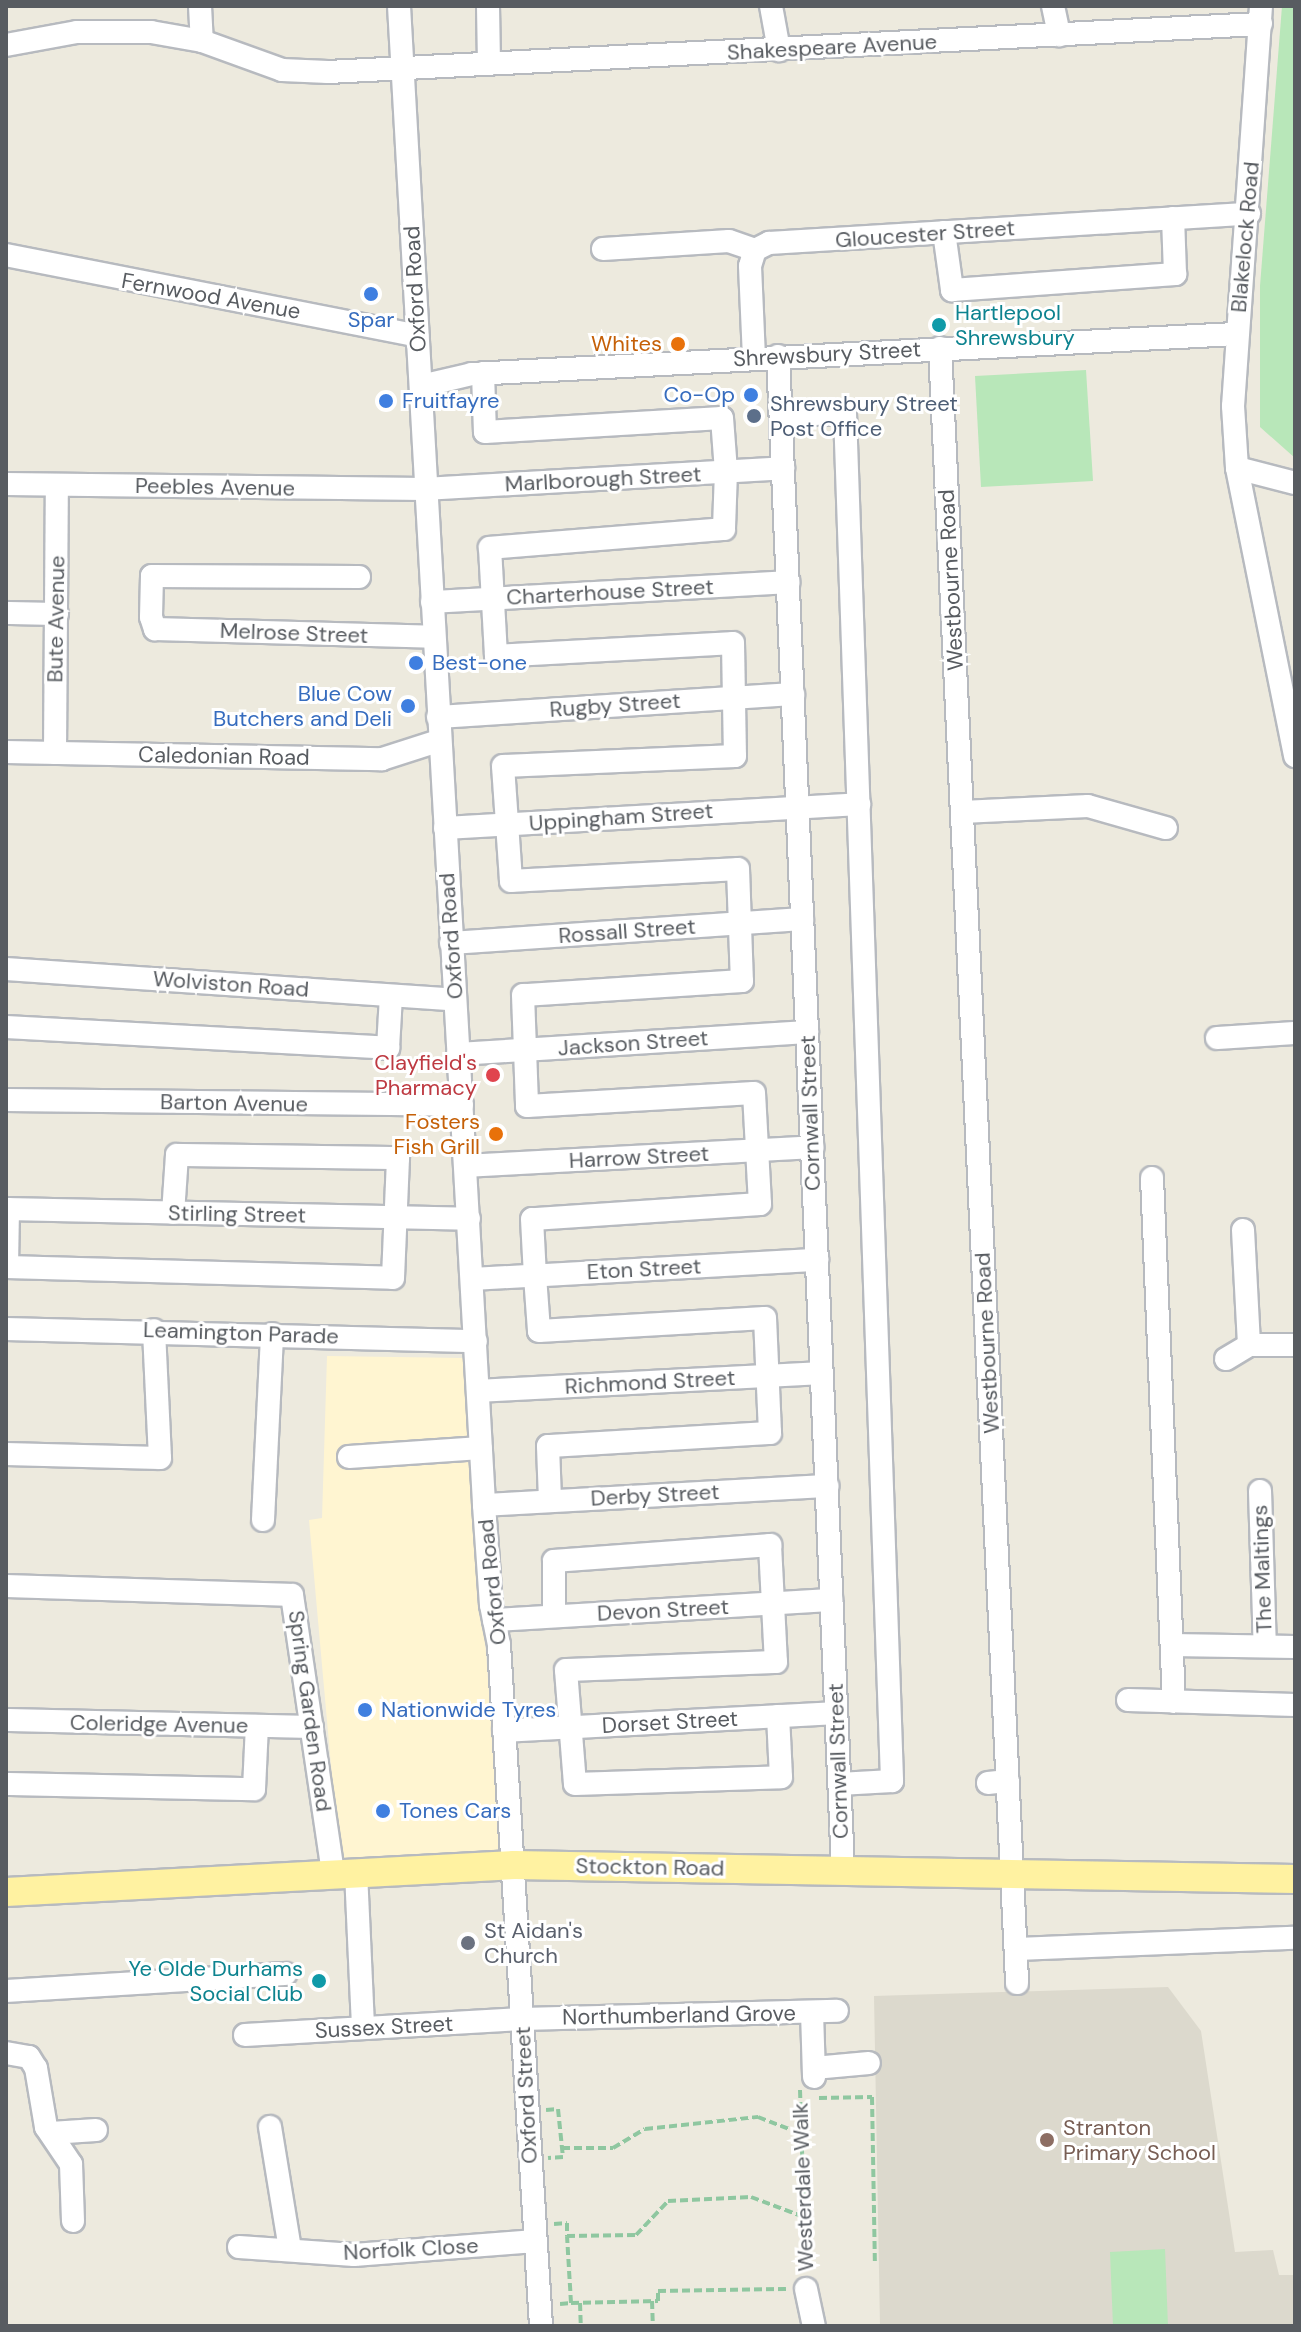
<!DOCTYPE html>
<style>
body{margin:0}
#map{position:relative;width:1301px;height:2332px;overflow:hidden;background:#edeade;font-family:"DM Sans",sans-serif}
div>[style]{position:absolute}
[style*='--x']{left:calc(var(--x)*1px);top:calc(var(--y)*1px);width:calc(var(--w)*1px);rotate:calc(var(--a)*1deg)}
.commercial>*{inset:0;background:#fff5d1}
.education>*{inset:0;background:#dcd9cd}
.green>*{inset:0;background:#b8e7b9}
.path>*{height:4px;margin-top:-2px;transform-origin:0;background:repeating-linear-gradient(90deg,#8fc7a0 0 8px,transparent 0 12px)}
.roads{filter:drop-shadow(2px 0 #b7babf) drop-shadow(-2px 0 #b7babf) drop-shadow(0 2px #b7babf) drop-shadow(0 -2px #b7babf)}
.minor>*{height:22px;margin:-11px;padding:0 11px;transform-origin:11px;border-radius:11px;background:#fff}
.major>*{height:28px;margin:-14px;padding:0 14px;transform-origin:14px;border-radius:14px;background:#fff2a1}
.dots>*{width:22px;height:22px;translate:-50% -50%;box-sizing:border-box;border:4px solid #fff;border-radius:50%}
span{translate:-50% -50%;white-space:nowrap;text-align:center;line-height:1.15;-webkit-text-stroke:6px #fff;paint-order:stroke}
.street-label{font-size:22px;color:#585c61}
.culture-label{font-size:22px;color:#0d838f}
.left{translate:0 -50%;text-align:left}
.right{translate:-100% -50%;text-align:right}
.shop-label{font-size:22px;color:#366cbe}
.food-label{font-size:22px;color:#c56008}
.service-label{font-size:22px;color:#4e5e75}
.health-label{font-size:22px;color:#be3a42}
.worship-label{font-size:22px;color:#5b616d}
.education-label{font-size:22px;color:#785e54}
.frame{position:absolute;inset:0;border:8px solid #585c61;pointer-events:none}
</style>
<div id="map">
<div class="commercial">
<i style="clip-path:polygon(327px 1356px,463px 1358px,502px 1860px,340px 1866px,309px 1520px,322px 1518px)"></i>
</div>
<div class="education">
<i style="clip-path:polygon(1168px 1987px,1201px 2031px,1235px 2252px,1273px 2250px,1279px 2275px,1295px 2275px,1295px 2326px,880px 2326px,874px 1996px)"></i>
</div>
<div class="green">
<i style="clip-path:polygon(1282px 6px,1295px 6px,1295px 458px,1260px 427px,1260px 286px)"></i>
<i style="clip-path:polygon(1086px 370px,1093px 481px,981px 487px,975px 376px)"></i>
<i style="clip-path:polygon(1165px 2249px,1168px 2326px,1113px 2326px,1110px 2252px)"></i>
</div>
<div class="path">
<i style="--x:800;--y:2090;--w:179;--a:88.1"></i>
<i style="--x:819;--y:2098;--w:53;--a:-1.1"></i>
<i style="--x:872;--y:2097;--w:168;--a:89"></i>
<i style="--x:546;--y:2110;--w:12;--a:-5"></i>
<i style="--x:558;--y:2109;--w:48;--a:84.1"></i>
<i style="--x:563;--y:2157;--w:15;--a:176"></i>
<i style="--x:562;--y:2148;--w:51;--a:0"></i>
<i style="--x:613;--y:2148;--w:37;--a:-31"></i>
<i style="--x:645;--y:2129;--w:114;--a:-6.1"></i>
<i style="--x:758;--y:2117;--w:47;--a:21.1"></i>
<i style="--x:554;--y:2224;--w:13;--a:-4"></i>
<i style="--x:567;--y:2223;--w:13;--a:90"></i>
<i style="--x:652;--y:2301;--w:25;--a:88"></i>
<i style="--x:571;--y:2303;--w:87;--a:-1.3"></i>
<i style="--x:658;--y:2301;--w:10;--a:-90"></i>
<i style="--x:658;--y:2291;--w:128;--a:-0.9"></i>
<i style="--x:580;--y:2303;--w:23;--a:88"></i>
<i style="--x:560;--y:2304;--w:11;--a:-5"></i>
<i style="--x:571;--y:2303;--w:67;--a:-93.4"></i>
<i style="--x:567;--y:2236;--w:69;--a:-0.8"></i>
<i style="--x:636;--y:2235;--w:47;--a:-46.7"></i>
<i style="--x:668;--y:2201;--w:83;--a:-2.8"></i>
<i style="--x:751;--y:2197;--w:57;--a:20.7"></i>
</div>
<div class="roads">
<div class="minor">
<i style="--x:200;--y:6;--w:35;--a:87"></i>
<i style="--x:399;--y:6;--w:1501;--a:86.75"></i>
<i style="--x:484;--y:1505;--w:100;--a:86"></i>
<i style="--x:491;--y:1605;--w:41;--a:78.7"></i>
<i style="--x:499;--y:1645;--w:682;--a:86.47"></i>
<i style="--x:488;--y:6;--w:58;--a:89"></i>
<i style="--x:771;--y:6;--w:45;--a:79.7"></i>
<i style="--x:1053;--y:6;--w:30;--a:78"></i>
<i style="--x:1261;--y:6;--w:401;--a:94"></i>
<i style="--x:1233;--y:406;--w:62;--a:86.3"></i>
<i style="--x:1237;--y:468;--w:294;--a:78.6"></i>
<i style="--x:6;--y:45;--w:72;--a:-10.4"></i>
<i style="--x:77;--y:32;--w:74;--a:0"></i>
<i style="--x:151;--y:32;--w:52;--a:10"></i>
<i style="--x:202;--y:41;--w:85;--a:19.9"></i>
<i style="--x:282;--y:70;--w:46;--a:2.5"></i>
<i style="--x:328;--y:72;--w:934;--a:-2.95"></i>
<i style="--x:944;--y:232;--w:59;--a:82.1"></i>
<i style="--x:952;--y:290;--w:224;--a:-4.1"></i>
<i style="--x:1175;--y:274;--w:56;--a:-92"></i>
<i style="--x:603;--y:249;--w:126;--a:-3.6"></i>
<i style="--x:729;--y:241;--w:28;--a:19"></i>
<i style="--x:755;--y:250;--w:16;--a:-27"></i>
<i style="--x:769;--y:243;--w:481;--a:-3.5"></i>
<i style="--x:6;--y:255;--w:419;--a:11.1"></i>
<i style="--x:940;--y:348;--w:1637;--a:87.3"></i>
<i style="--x:778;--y:356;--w:1515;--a:87.54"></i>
<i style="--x:754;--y:358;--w:92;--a:-92.5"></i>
<i style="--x:750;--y:266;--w:17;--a:-73"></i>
<i style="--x:483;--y:373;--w:59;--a:88.1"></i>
<i style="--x:485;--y:432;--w:237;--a:-3.4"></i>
<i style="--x:722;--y:418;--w:53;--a:85.7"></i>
<i style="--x:726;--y:471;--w:58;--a:92"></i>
<i style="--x:724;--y:529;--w:235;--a:175.4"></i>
<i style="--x:490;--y:548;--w:108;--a:86.8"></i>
<i style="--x:496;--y:656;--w:237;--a:-3.1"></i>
<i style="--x:733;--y:643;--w:113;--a:89"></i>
<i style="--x:735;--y:756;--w:232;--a:177.5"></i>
<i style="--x:503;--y:766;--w:115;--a:86"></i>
<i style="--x:511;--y:881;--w:227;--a:-3"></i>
<i style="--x:738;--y:869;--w:112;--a:88"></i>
<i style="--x:742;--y:981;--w:219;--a:176.3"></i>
<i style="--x:523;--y:995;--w:111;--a:87.9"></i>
<i style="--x:527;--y:1106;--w:227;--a:-3.3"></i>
<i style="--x:754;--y:1093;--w:111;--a:86.9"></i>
<i style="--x:760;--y:1204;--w:228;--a:176.2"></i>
<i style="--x:532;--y:1219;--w:57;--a:87"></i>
<i style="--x:535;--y:1276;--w:55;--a:85.8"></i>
<i style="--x:539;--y:1331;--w:226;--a:-3.3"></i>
<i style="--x:765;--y:1318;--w:115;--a:87.5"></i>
<i style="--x:770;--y:1433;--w:222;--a:176.6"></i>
<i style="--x:548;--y:1446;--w:55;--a:87.9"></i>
<i style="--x:421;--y:386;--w:52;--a:-13.2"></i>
<i style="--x:472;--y:374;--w:765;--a:-3"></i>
<i style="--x:781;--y:415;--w:64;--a:-1.8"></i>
<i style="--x:845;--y:413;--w:1369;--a:88.03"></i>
<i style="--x:892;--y:1781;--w:53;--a:176.8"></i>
<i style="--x:1237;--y:468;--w:60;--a:14.5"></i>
<i style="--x:6;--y:484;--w:418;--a:0.7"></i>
<i style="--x:424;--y:489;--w:360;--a:-3.3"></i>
<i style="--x:359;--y:577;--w:207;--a:-179.7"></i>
<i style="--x:152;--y:576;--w:41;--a:91.4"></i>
<i style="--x:151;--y:617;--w:13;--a:72"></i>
<i style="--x:155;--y:629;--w:278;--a:1.6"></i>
<i style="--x:432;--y:602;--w:357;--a:-3.2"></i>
<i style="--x:6;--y:613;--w:51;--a:1.1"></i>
<i style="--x:438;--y:717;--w:356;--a:-3.7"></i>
<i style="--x:6;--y:752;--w:376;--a:1.1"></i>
<i style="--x:382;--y:759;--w:59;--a:-17.8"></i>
<i style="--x:55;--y:753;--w:268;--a:-89.6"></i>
<i style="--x:962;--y:812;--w:126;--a:-2.7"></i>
<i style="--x:1088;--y:806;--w:81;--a:15.8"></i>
<i style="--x:445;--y:828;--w:415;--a:-3.3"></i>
<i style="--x:451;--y:943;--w:352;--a:-3.9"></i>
<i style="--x:6;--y:969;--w:450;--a:3.9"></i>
<i style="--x:6;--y:1027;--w:383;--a:3.1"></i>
<i style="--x:388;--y:1048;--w:52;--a:-86.7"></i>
<i style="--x:1217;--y:1038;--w:78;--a:-3.7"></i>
<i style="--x:458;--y:1054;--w:350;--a:-3.6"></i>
<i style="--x:6;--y:1100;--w:456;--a:0.6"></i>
<i style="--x:466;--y:1166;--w:347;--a:-3.1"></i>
<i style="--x:1152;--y:1178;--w:524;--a:87.6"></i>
<i style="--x:6;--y:1209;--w:463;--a:1.2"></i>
<i style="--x:8;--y:1209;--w:58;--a:91"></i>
<i style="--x:7;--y:1267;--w:386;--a:1.6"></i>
<i style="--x:393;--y:1278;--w:120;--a:-87.6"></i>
<i style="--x:398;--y:1158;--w:221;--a:-179.2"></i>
<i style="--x:177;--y:1155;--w:58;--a:93.9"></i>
<i style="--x:1243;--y:1230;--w:115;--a:87"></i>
<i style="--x:472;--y:1279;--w:346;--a:-3.2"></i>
<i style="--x:6;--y:1329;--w:470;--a:1.5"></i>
<i style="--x:1226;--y:1359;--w:27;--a:-31"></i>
<i style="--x:1249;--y:1345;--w:46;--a:0"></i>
<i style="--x:478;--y:1391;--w:344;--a:-3"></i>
<i style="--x:6;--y:1454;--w:154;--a:1.5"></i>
<i style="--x:160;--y:1458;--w:128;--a:-92.7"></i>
<i style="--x:349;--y:1457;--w:132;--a:-3.9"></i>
<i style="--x:1260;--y:1491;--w:155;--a:88.2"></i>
<i style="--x:484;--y:1505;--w:344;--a:-3.2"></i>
<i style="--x:263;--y:1520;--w:186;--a:-87.2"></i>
<i style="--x:6;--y:1586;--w:286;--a:1.8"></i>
<i style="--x:292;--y:1595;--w:281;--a:81.6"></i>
<i style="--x:554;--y:1616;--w:55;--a:-90"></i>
<i style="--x:554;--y:1561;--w:217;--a:-4.2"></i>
<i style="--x:770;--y:1545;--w:117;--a:87.1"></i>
<i style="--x:776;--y:1662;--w:210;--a:177.8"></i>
<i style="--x:566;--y:1670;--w:114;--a:85.5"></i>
<i style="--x:575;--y:1784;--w:206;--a:-1.9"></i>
<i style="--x:781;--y:1777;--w:61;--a:-92.8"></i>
<i style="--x:494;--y:1620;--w:338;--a:-3.4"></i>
<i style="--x:1172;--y:1645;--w:123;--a:0.9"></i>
<i style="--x:1128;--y:1700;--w:167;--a:1.7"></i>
<i style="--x:6;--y:1720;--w:306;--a:1.3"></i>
<i style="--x:504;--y:1731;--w:332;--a:-3.1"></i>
<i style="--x:988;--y:1783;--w:20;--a:-6"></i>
<i style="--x:6;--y:1784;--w:248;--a:1.2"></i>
<i style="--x:254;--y:1789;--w:63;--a:-87.3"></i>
<i style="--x:356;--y:1872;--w:156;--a:87.4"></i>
<i style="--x:1016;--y:1949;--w:279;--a:-2.3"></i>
<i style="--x:6;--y:1991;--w:280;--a:-3.5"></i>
<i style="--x:812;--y:2012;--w:65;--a:88.2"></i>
<i style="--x:245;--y:2035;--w:277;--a:-3.3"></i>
<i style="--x:522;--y:2019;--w:315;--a:-1.5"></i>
<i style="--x:6;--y:2053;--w:23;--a:10"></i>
<i style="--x:29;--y:2057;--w:13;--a:58"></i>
<i style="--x:36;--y:2068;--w:60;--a:80.4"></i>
<i style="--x:46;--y:2127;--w:45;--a:56"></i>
<i style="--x:71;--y:2164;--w:57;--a:88"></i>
<i style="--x:814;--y:2068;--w:55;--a:-5.2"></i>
<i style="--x:270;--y:2127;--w:124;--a:80.7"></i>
<i style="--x:51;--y:2133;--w:45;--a:-3.8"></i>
<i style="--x:239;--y:2247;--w:115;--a:4"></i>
<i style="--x:354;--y:2255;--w:182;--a:-4.4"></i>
<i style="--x:806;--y:2289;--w:38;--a:78"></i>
</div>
<div class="major">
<i style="--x:6;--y:1892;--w:509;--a:-3.04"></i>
<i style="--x:514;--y:1865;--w:781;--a:1.03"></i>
</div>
</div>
<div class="dots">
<i style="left:371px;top:294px;background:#3f7fe0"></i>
<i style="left:939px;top:325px;background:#0f9aa8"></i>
<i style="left:678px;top:344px;background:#e8710a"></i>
<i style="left:751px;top:395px;background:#3f7fe0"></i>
<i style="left:386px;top:401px;background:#3f7fe0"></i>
<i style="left:754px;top:416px;background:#5c6f8a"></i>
<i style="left:416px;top:663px;background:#3f7fe0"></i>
<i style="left:408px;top:706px;background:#3f7fe0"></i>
<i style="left:493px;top:1075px;background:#e0444e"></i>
<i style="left:496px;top:1134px;background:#e8710a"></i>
<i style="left:365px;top:1710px;background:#3f7fe0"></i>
<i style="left:383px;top:1811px;background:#3f7fe0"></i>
<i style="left:468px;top:1943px;background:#6b7280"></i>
<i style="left:319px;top:1981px;background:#0f9aa8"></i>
<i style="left:1047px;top:2140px;background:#8d6e63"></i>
</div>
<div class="street-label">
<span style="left:832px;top:47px;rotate:-3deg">Shakespeare Avenue</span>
<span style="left:925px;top:234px;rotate:-4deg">Gloucester Street</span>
<span style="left:1245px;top:237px;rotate:-85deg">Blakelock Road</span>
<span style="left:415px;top:289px;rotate:-93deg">Oxford Road</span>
<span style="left:211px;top:296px;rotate:10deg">Fernwood Avenue</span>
<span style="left:827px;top:354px;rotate:-3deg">Shrewsbury Street</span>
<span style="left:603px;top:479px;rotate:-3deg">Marlborough Street</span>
<span style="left:215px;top:487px;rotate:1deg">Peebles Avenue</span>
<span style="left:951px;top:580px;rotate:-93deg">Westbourne Road</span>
<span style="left:610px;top:592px;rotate:-3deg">Charterhouse Street</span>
<span style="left:56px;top:619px;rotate:-89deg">Bute Avenue</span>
<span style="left:294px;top:633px;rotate:2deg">Melrose Street</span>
<span style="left:615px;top:705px;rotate:-4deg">Rugby Street</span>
<span style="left:224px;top:756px;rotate:1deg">Caledonian Road</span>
<span style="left:621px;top:817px;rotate:-4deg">Uppingham Street</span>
<span style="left:627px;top:931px;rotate:-4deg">Rossall Street</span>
<span style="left:451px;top:936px;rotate:-94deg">Oxford Road</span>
<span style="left:231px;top:984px;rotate:4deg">Wolviston Road</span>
<span style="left:633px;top:1043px;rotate:-4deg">Jackson Street</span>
<span style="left:234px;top:1103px;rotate:1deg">Barton Avenue</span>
<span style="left:810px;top:1113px;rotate:-92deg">Cornwall Street</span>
<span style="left:639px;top:1157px;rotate:-3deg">Harrow Street</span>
<span style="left:237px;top:1214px;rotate:1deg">Stirling Street</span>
<span style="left:644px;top:1269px;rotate:-3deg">Eton Street</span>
<span style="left:241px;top:1333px;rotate:2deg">Leamington Parade</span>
<span style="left:987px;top:1343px;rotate:-93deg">Westbourne Road</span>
<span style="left:650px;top:1382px;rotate:-3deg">Richmond Street</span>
<span style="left:655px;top:1495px;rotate:-3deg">Derby Street</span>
<span style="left:1262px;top:1569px;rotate:-92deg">The Maltings</span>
<span style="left:492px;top:1582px;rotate:-96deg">Oxford Road</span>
<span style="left:663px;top:1610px;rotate:-3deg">Devon Street</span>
<span style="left:310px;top:1711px;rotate:82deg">Spring Garden Road</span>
<span style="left:670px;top:1722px;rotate:-3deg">Dorset Street</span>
<span style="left:159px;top:1724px;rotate:1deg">Coleridge Avenue</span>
<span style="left:838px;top:1761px;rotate:-92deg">Cornwall Street</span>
<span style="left:650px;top:1867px;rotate:1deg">Stockton Road</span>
<span style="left:679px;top:2015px;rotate:-1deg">Northumberland Grove</span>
<span style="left:384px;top:2027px;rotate:-3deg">Sussex Street</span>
<span style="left:526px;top:2095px;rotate:-93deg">Oxford Street</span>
<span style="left:803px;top:2187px;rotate:-92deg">Westerdale Walk</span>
<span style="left:411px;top:2249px;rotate:-3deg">Norfolk Close</span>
</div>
<div class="culture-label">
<span class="left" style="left:955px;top:325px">Hartlepool<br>Shrewsbury</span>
<span class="right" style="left:303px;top:1981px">Ye Olde Durhams<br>Social Club</span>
</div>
<div class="shop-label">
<span style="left:371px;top:320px">Spar</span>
<span class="right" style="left:735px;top:395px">Co-Op</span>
<span class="left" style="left:402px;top:401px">Fruitfayre</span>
<span class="left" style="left:432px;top:663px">Best-one</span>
<span class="right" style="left:392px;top:706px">Blue Cow<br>Butchers and Deli</span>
<span class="left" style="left:381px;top:1710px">Nationwide Tyres</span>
<span class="left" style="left:399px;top:1811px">Tones Cars</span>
</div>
<div class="food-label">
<span class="right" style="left:662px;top:344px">Whites</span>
<span class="right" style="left:480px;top:1134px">Fosters<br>Fish Grill</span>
</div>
<div class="service-label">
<span class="left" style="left:770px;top:416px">Shrewsbury Street<br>Post Office</span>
</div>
<div class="health-label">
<span class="right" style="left:477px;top:1075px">Clayfield's<br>Pharmacy</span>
</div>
<div class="worship-label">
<span class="left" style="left:484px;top:1943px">St Aidan's<br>Church</span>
</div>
<div class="education-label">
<span class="left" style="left:1063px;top:2140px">Stranton<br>Primary School</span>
</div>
<div class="frame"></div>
</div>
